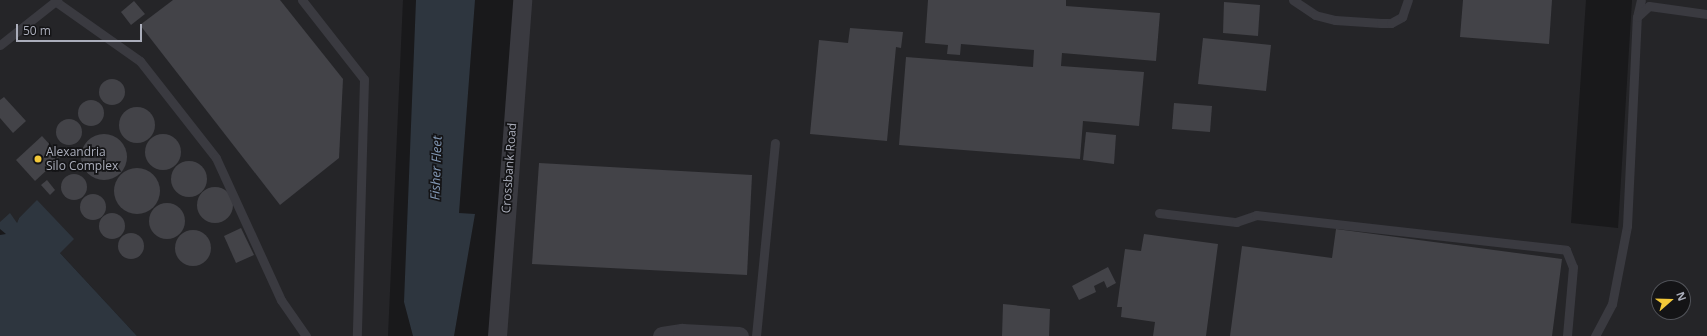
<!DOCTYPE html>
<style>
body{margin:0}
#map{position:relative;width:1707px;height:336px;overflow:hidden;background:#19191b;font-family:"Open Sans",sans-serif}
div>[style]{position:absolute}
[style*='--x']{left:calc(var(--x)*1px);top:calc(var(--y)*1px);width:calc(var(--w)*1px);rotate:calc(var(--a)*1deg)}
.built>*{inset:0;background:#252528}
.water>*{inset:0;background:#2e363f}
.building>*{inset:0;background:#434348}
.round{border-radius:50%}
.lane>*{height:9px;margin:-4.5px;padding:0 4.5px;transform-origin:4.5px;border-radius:4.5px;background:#3a3a40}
.street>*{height:19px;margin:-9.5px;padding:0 9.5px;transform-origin:9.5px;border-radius:9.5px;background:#3a3a40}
.dots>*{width:11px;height:11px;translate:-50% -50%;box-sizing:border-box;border:2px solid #141416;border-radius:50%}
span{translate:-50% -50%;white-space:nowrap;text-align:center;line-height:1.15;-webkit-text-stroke:3.5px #141416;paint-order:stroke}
.poi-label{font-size:12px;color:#abaebb}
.left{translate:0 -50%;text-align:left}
.street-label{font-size:12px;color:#abaebb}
.water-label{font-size:13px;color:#8298b5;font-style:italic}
.north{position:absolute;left:1651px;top:280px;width:40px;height:40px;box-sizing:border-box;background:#141416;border:1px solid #505258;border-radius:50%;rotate:70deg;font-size:11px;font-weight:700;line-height:16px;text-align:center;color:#abaebb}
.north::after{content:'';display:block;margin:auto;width:14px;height:18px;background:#f3c839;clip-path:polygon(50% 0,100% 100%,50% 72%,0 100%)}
.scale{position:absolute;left:16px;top:24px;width:126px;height:18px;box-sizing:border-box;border:2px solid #abaebb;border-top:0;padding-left:5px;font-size:12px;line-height:14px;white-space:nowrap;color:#abaebb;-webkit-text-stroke:3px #141416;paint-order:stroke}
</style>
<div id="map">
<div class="built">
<i style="clip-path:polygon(0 0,403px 0,388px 336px,137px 336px,60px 253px,37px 201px,19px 218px,17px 223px,0 222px)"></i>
<i style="clip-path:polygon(evenodd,531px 0,1586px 0,1571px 223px,1618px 228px,1632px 0,1707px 0,1707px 336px,506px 336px,531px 0,1659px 288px,1683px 288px,1683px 312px,1659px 312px,1659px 288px)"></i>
</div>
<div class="water">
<i style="clip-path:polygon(416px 0,475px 0,459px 213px,475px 214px,454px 336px,413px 336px,404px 302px)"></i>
<i style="clip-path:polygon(37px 200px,74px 239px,60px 253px,137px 336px,0 336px,0 235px,6px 234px,0 229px,0 222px,10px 213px,17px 223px,19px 218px)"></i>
</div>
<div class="building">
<i style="clip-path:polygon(173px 0,280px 0,343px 79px,339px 158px,280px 205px,140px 25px)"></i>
<i style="clip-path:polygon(928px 0,1066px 0,1066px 6px,1160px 13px,1156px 61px,1062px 53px,1061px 66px,1144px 72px,1139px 126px,1083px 121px,1080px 159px,899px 145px,906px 57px,1033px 67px,1034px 50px,961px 44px,960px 55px,947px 54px,948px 45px,925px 43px)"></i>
<i style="clip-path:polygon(1463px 0,1552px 0,1549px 44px,1460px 37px)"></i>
<i style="clip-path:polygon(134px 1px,145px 14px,131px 25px,121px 12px)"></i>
<i style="clip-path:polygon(1224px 2px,1260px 5px,1258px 36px,1223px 33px)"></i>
<i style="clip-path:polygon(850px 28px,903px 32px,901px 48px,896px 47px,887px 141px,810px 134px,819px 40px,848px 43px)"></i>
<i style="clip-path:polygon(1203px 38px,1271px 45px,1266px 91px,1198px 84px)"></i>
<i class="round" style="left:99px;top:79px;width:26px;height:26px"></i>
<i style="clip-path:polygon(4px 97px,26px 121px,13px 133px,0 118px,0 100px)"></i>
<i class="round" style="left:78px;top:100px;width:26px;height:26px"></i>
<i style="clip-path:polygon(1174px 103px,1212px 106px,1210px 132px,1172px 129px)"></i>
<i class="round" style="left:119px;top:107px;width:36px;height:36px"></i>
<i class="round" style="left:56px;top:119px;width:26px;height:26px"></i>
<i style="clip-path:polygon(1086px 132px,1116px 135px,1114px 164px,1083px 160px)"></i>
<i class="round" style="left:81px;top:134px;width:46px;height:46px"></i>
<i class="round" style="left:145px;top:134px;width:36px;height:36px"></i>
<i style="clip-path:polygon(42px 136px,61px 157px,35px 181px,16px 160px)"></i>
<i class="round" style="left:171px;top:161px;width:36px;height:36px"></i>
<i style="clip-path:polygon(539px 163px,752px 175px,747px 275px,532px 264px)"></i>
<i class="round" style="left:114px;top:168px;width:46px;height:46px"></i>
<i class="round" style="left:61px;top:174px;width:26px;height:26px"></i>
<i style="clip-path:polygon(47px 180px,55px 190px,50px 195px,41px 185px)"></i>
<i class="round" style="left:197px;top:187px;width:36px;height:36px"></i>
<i class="round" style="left:80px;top:194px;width:26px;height:26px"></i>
<i class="round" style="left:149px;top:203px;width:36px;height:36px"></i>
<i class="round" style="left:99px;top:213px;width:26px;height:26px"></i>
<i style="clip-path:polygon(241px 228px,254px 255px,236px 263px,224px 236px)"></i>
<i style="clip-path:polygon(1336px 229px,1562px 259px,1552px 336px,1230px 336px,1242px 246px,1332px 258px)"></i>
<i class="round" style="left:175px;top:230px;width:36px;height:36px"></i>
<i class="round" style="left:118px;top:233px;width:26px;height:26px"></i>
<i style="clip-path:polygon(1144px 234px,1218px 244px,1206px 336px,1153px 336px,1155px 322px,1121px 317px,1122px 307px,1117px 307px,1125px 249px,1141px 251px)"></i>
<i style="clip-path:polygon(1108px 267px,1116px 283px,1107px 288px,1104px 281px,1094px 286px,1096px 292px,1079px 300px,1072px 286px)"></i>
<i style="clip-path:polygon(1003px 304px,1050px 309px,1049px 336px,1002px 336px)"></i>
</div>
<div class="lane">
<i style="--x:302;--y:0;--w:100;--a:51.9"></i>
<i style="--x:364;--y:79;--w:257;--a:91.6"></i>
<i style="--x:1293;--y:0;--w:27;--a:34"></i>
<i style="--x:1315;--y:15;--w:21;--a:14"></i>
<i style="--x:1335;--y:20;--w:46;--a:3.7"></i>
<i style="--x:1381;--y:23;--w:10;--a:0"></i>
<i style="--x:1391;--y:23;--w:13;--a:-29"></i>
<i style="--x:1402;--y:17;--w:18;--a:-71"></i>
<i style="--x:55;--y:1;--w:104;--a:35.2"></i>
<i style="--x:140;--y:61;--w:123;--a:51.9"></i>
<i style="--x:216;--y:158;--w:156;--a:65.4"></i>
<i style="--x:281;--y:300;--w:44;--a:55.2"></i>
<i style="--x:1637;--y:17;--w:17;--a:-77"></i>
<i style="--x:0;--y:45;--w:73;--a:-38.3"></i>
<i style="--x:1159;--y:213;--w:78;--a:6.7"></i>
<i style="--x:1236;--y:222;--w:21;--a:-19"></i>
<i style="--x:1256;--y:215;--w:312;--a:6.4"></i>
<i style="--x:1566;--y:250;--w:18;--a:68"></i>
<i style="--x:1573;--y:267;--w:69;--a:95"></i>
<i style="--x:756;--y:336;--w:194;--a:-84.4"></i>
<i style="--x:1595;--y:336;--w:36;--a:-62"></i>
<i style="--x:1612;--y:304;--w:79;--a:-79.1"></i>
<i style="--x:1627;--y:226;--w:209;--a:-87.3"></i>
<i style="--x:1637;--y:17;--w:16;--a:-43"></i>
<i style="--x:1649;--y:6;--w:59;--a:7.9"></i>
</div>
<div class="street">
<i style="--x:497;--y:336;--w:337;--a:-85.7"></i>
<i style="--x:662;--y:336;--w:20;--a:-9"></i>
<i style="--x:682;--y:333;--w:57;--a:3"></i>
</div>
<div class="dots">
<i style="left:38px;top:159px;background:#f3c839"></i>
</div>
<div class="poi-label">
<span class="left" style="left:46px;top:159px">Alexandria<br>Silo Complex</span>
</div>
<div class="street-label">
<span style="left:509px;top:168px;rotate:-86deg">Crossbank Road</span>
</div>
<div class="water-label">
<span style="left:436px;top:168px;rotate:-88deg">Fisher Fleet</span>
</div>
<div class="north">N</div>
<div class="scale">50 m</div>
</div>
